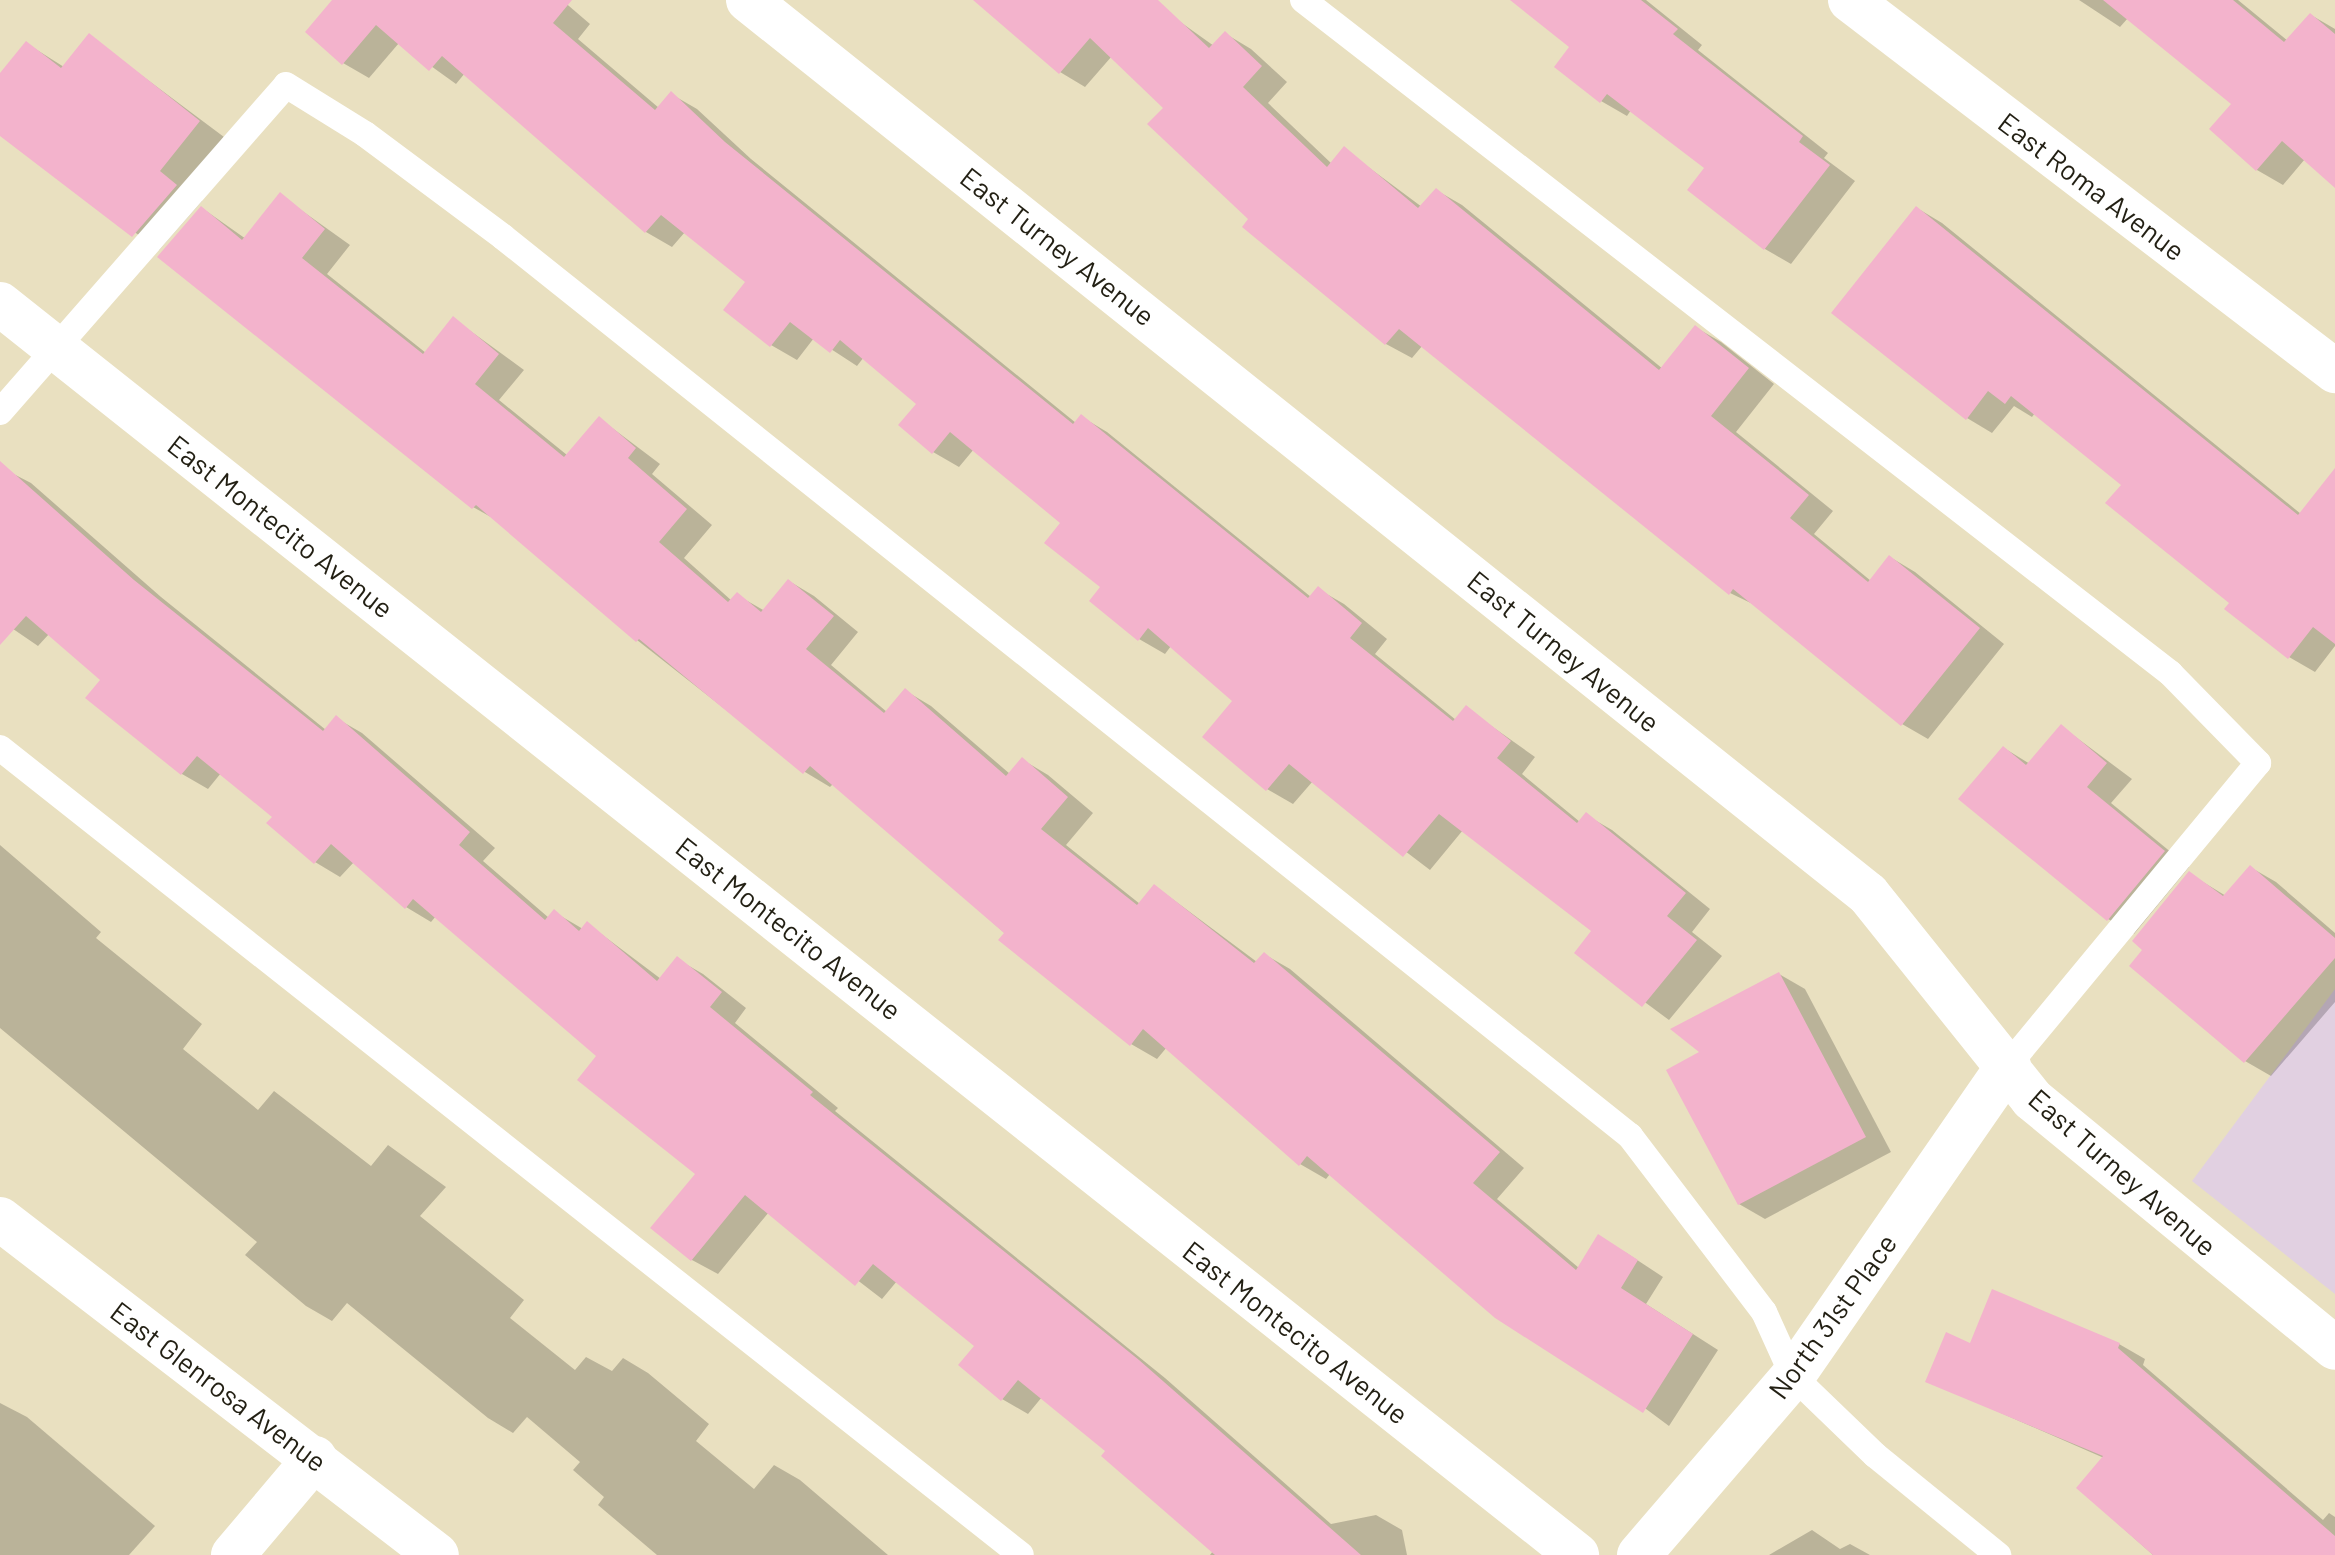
<!DOCTYPE html>
<style>
body{margin:0}
#map{position:relative;width:2335px;height:1555px;overflow:hidden;background:#e9e0c0;font-family:Barlow,sans-serif}
div>[style]{position:absolute}
[style*='--x']{left:calc(var(--x)*1px);top:calc(var(--y)*1px);width:calc(var(--w)*1px);rotate:calc(var(--a)*1deg)}
.commercial>*{inset:0;background:#e1d0e1}
.shadow>*{inset:0;background:#0003}
.building>*{inset:0;background:#f3b3cc}
.lane>*{height:26px;margin:-13px;padding:0 13px;transform-origin:13px;border-radius:13px;background:#fff}
.street>*{height:44px;margin:-22px;padding:0 22px;transform-origin:22px;border-radius:22px;background:#fff}
span{translate:-50% -50%;white-space:nowrap;text-align:center;line-height:1.15;-webkit-text-stroke:7px #fff;paint-order:stroke}
.street-label{font-size:28px;color:#221f13}
</style>
<div id="map">
<div class="commercial">
<i style="clip-path:polygon(2335px 989px,2335px 1294px,2192px 1181px)"></i>
</div>
<div class="shadow">
<i style="clip-path:polygon(335px 0,562px 0,590px 24px,578px 39px,659px 108px,671px 94px,697px 109px,751px 159px,1076px 423px,1082px 417px,1107px 432px,1311px 597px,1318px 589px,1344px 604px,1387px 639px,1375px 654px,1456px 720px,1466px 708px,1535px 757px,1522px 774px,1580px 822px,1586px 815px,1612px 830px,1710px 909px,1692px 932px,1722px 956px,1669px 1020px,1577px 952px,1594px 931px,1463px 830px,1430px 870px,1313px 781px,1293px 804px,1267px 789px,1235px 700px,1171px 646px,1165px 654px,1139px 639px,1062px 523px,974px 449px,959px 467px,933px 452px,919px 404px,864px 357px,857px 366px,814px 338px,797px 360px,771px 345px,748px 281px,685px 232px,672px 247px,646px 232px,465px 73px,456px 84px,399px 43px,369px 78px,343px 63px)"></i>
<i style="clip-path:polygon(976px 0,1131px 0,1172px 16px,1214px 46px,1226px 34px,1251px 49px,1287px 82px,1268px 103px,1332px 164px,1344px 149px,1422px 207px,1436px 190px,1462px 205px,1663px 369px,1695px 327px,1721px 342px,1774px 384px,1736px 432px,1833px 511px,1814px 534px,1871px 581px,1890px 557px,1915px 572px,2004px 644px,1928px 739px,1902px 724px,1757px 606px,1730px 593px,1423px 345px,1412px 358px,1386px 344px,1251px 219px,1166px 108px,1112px 56px,1085px 87px,1060px 72px)"></i>
<i style="clip-path:polygon(1513px 0,1646px 0,1702px 45px,1698px 50px,1828px 153px,1824px 158px,1855px 181px,1791px 264px,1765px 249px,1707px 168px,1631px 110px,1627px 116px,1601px 101px,1572px 47px)"></i>
<i style="clip-path:polygon(2079px 0,2238px 0,2288px 41px,2311px 15px,2335px 29px,2335px 185px,2305px 159px,2283px 185px,2257px 170px,2212px 129px,2234px 104px,2128px 18px,2120px 27px)"></i>
<i style="clip-path:polygon(89px 36px,224px 137px,185px 187px,202px 201px,159px 250px,0 133px,0 76px,26px 43px,64px 67px)"></i>
<i style="clip-path:polygon(280px 195px,350px 245px,327px 274px,426px 353px,454px 319px,524px 370px,499px 400px,567px 455px,599px 418px,660px 464px,652px 474px,712px 525px,684px 558px,732px 601px,737px 595px,765px 611px,789px 581px,814px 596px,858px 632px,831px 665px,887px 712px,906px 691px,931px 706px,1010px 774px,1023px 760px,1048px 775px,1093px 813px,1066px 845px,1140px 904px,1155px 886px,1257px 962px,1264px 954px,1290px 969px,1524px 1168px,1497px 1199px,1579px 1268px,1625px 1252px,1663px 1277px,1646px 1304px,1718px 1350px,1669px 1426px,1330px 1174px,1326px 1179px,1300px 1164px,1167px 1047px,1157px 1059px,1131px 1044px,834px 783px,830px 787px,805px 772px,637px 640px,498px 521px,473px 507px,202px 208px,246px 239px)"></i>
<i style="clip-path:polygon(1917px 208px,1942px 223px,2301px 514px,2335px 512px,2335px 646px,2315px 672px,2289px 657px,2232px 603px,2124px 484px,2035px 413px,2032px 417px,2014px 406px,1992px 433px,1967px 418px)"></i>
<i style="clip-path:polygon(0 467px,31px 483px,161px 597px,326px 730px,336px 718px,362px 733px,495px 848px,483px 861px,549px 918px,554px 912px,583px 929px,588px 924px,661px 979px,677px 959px,703px 974px,746px 1008px,735px 1023px,838px 1108px,835px 1111px,1165px 1378px,1331px 1524px,1376px 1515px,1402px 1530px,1407px 1555px,1210px 1555px,1213px 1551px,1108px 1451px,1042px 1397px,1028px 1414px,1002px 1399px,977px 1346px,897px 1281px,882px 1299px,769px 1212px,718px 1274px,692px 1260px,698px 1173px,599px 1056px,436px 916px,431px 922px,406px 907px,354px 862px,340px 877px,315px 862px,275px 816px,221px 773px,208px 789px,182px 774px,88px 698px,103px 680px,49px 634px,38px 646px,0 620px)"></i>
<i style="clip-path:polygon(2061px 726px,2132px 779px,2111px 803px,2189px 867px,2134px 934px,2108px 919px,2004px 748px,2030px 764px)"></i>
<i style="clip-path:polygon(0 845px,101px 932px,96px 938px,202px 1024px,183px 1049px,258px 1110px,274px 1091px,371px 1166px,388px 1145px,446px 1187px,420px 1216px,524px 1300px,510px 1318px,575px 1370px,586px 1357px,612px 1371px,623px 1358px,648px 1373px,709px 1424px,696px 1441px,754px 1489px,774px 1465px,800px 1480px,888px 1555px,657px 1555px,598px 1505px,604px 1497px,573px 1470px,580px 1462px,527px 1417px,513px 1433px,488px 1418px,347px 1303px,332px 1321px,306px 1306px,245px 1255px,257px 1242px,0 1028px)"></i>
<i style="clip-path:polygon(2250px 867px,2276px 882px,2335px 933px,2335px 1002px,2271px 1076px,2245px 1061px,2145px 950px,2190px 874px,2226px 896px)"></i>
<i style="clip-path:polygon(1779px 974px,1805px 989px,1891px 1152px,1765px 1219px,1739px 1204px,1702px 1053px)"></i>
<i style="clip-path:polygon(2119px 1344px,2145px 1359px,2143px 1365px,2323px 1520px,2329px 1513px,2335px 1517px,2335px 1555px,2153px 1555px,2078px 1488px,2104px 1458px,1928px 1381px,1971px 1345px)"></i>
<i style="clip-path:polygon(0 1403px,27px 1417px,155px 1526px,129px 1555px,0 1555px)"></i>
<i style="clip-path:polygon(1812px 1530px,1840px 1549px,1850px 1544px,1870px 1555px,1769px 1555px)"></i>
</div>
<div class="building">
<i style="clip-path:polygon(332px 0,572px 0,553px 23px,655px 110px,671px 91px,725px 142px,1073px 424px,1081px 414px,1308px 598px,1318px 586px,1362px 623px,1350px 638px,1453px 721px,1466px 705px,1511px 741px,1497px 758px,1577px 823px,1586px 812px,1686px 893px,1667px 916px,1697px 940px,1642px 1007px,1574px 953px,1591px 931px,1439px 814px,1403px 857px,1289px 764px,1266px 791px,1202px 737px,1232px 701px,1148px 628px,1138px 641px,1089px 601px,1100px 587px,1044px 543px,1060px 523px,950px 432px,932px 454px,898px 425px,916px 404px,840px 340px,830px 353px,790px 322px,770px 347px,723px 310px,745px 282px,661px 215px,645px 233px,442px 56px,429px 71px,376px 25px,342px 65px,305px 32px)"></i>
<i style="clip-path:polygon(973px 0,1158px 0,1209px 48px,1225px 31px,1262px 66px,1243px 87px,1327px 167px,1344px 146px,1418px 208px,1436px 188px,1659px 370px,1695px 325px,1749px 368px,1711px 416px,1809px 495px,1790px 518px,1868px 582px,1889px 555px,1980px 628px,1901px 726px,1733px 589px,1729px 595px,1399px 329px,1385px 345px,1242px 227px,1248px 219px,1147px 124px,1163px 108px,1090px 38px,1059px 74px)"></i>
<i style="clip-path:polygon(1510px 0,1641px 0,1678px 29px,1673px 34px,1803px 136px,1799px 142px,1830px 165px,1764px 250px,1687px 190px,1704px 168px,1607px 94px,1600px 103px,1554px 67px,1569px 47px)"></i>
<i style="clip-path:polygon(2103px 0,2233px 0,2284px 42px,2310px 13px,2335px 34px,2335px 188px,2282px 141px,2256px 171px,2209px 129px,2231px 104px)"></i>
<i style="clip-path:polygon(89px 33px,200px 121px,160px 171px,177px 185px,132px 237px,0 136px,0 73px,26px 41px,61px 68px)"></i>
<i style="clip-path:polygon(280px 192px,325px 229px,302px 258px,423px 354px,453px 316px,499px 354px,475px 384px,564px 457px,599px 416px,636px 448px,628px 458px,687px 509px,659px 542px,728px 602px,737px 592px,761px 612px,788px 579px,834px 616px,806px 649px,884px 713px,905px 688px,1006px 776px,1022px 757px,1068px 797px,1041px 829px,1137px 905px,1154px 884px,1254px 963px,1264px 952px,1500px 1152px,1473px 1183px,1576px 1270px,1598px 1234px,1638px 1260px,1621px 1288px,1693px 1334px,1643px 1413px,1495px 1318px,1307px 1156px,1299px 1166px,1143px 1029px,1130px 1046px,998px 940px,1004px 933px,810px 766px,803px 774px,639px 639px,636px 642px,476px 505px,472px 509px,157px 257px,201px 206px,242px 240px)"></i>
<i style="clip-path:polygon(1916px 206px,2298px 515px,2335px 468px,2335px 644px,2313px 627px,2288px 659px,2224px 609px,2229px 603px,2105px 503px,2121px 485px,2011px 396px,2005px 404px,1988px 391px,1966px 420px,1831px 313px)"></i>
<i style="clip-path:polygon(0 461px,134px 580px,323px 731px,336px 715px,470px 832px,459px 845px,545px 920px,554px 909px,579px 931px,587px 921px,657px 981px,677px 956px,722px 992px,710px 1007px,813px 1092px,810px 1095px,1139px 1360px,1361px 1555px,1215px 1555px,1101px 1456px,1105px 1451px,1018px 1380px,1001px 1401px,958px 1365px,974px 1346px,873px 1264px,855px 1286px,745px 1195px,691px 1261px,650px 1228px,695px 1174px,577px 1080px,596px 1056px,413px 899px,405px 909px,331px 844px,314px 864px,266px 823px,272px 817px,197px 756px,181px 775px,85px 698px,100px 680px,26px 616px,0 645px)"></i>
<i style="clip-path:polygon(2061px 724px,2107px 763px,2087px 787px,2165px 851px,2107px 921px,1958px 799px,2003px 746px,2026px 765px)"></i>
<i style="clip-path:polygon(2250px 865px,2335px 938px,2335px 958px,2244px 1063px,2129px 966px,2142px 950px,2132px 941px,2189px 871px,2223px 896px)"></i>
<i style="clip-path:polygon(1779px 972px,1866px 1137px,1738px 1205px,1666px 1070px,1699px 1052px,1670px 1029px)"></i>
<i style="clip-path:polygon(1992px 1289px,2120px 1343px,2118px 1348px,2335px 1536px,2335px 1555px,2153px 1555px,2076px 1488px,2103px 1456px,1925px 1382px,1946px 1332px,1970px 1343px)"></i>
</div>
<div class="lane">
<i style="--x:1303;--y:0;--w:1098;--a:37.82"></i>
<i style="--x:2170;--y:673;--w:126;--a:45.6"></i>
<i style="--x:2258;--y:763;--w:391;--a:129.6"></i>
<i style="--x:0;--y:412;--w:434;--a:-48.8"></i>
<i style="--x:286;--y:85;--w:93;--a:31.8"></i>
<i style="--x:365;--y:134;--w:172;--a:36.7"></i>
<i style="--x:503;--y:237;--w:1442;--a:38.58"></i>
<i style="--x:1630;--y:1136;--w:221;--a:52.7"></i>
<i style="--x:1764;--y:1312;--w:70;--a:65.6"></i>
<i style="--x:1793;--y:1376;--w:114;--a:43.9"></i>
<i style="--x:1875;--y:1455;--w:159;--a:39.1"></i>
<i style="--x:0;--y:748;--w:1301;--a:38.32"></i>
</div>
<div class="street">
<i style="--x:748;--y:0;--w:1433;--a:38.6"></i>
<i style="--x:1868;--y:894;--w:263;--a:51.3"></i>
<i style="--x:2032;--y:1099;--w:392;--a:39.4"></i>
<i style="--x:1850;--y:0;--w:611;--a:37.41"></i>
<i style="--x:0;--y:304;--w:2013;--a:38.42"></i>
<i style="--x:0;--y:1219;--w:551;--a:37.56"></i>
<i style="--x:233;--y:1555;--w:127;--a:-49.8"></i>
<i style="--x:1639;--y:1555;--w:236;--a:-49.3"></i>
<i style="--x:1793;--y:1376;--w:379;--a:-55.3"></i>
</div>
<div class="street-label">
<span style="left:2092px;top:186px;rotate:37deg">East Roma Avenue</span>
<span style="left:1058px;top:246px;rotate:38deg">East Turney Avenue</span>
<span style="left:281px;top:526px;rotate:38deg">East Montecito Avenue</span>
<span style="left:1564px;top:651px;rotate:39deg">East Turney Avenue</span>
<span style="left:789px;top:928px;rotate:38deg">East Montecito Avenue</span>
<span style="left:2123px;top:1172px;rotate:41deg">East Turney Avenue</span>
<span style="left:1832px;top:1316px;rotate:-54deg">North 31st Place</span>
<span style="left:1296px;top:1332px;rotate:38deg">East Montecito Avenue</span>
<span style="left:219px;top:1386px;rotate:37deg">East Glenrosa Avenue</span>
</div>
</div>
